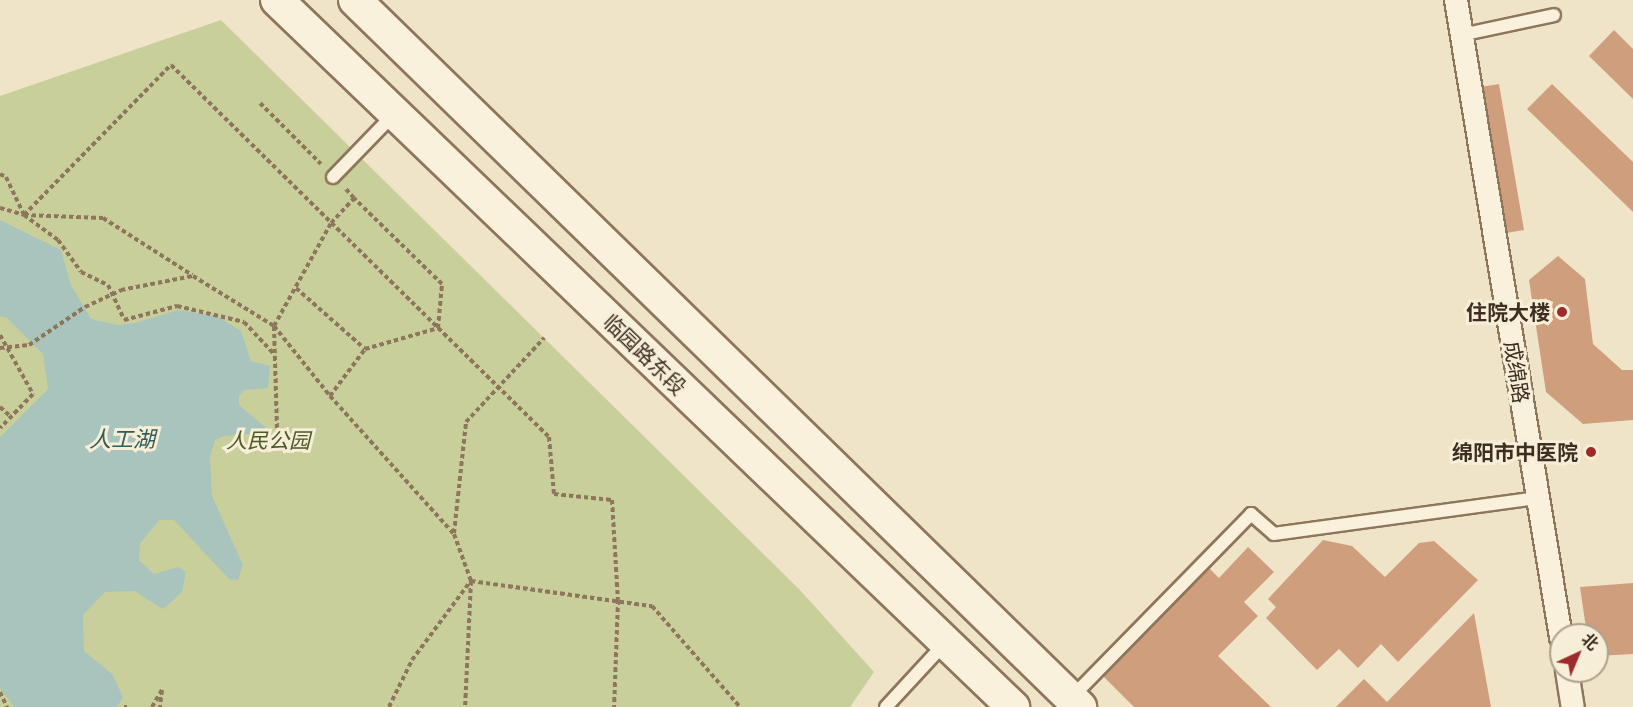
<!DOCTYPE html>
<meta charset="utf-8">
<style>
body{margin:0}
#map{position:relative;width:1633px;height:707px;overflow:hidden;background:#f0e4c8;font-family:"IBM Plex Serif","Noto Sans SC",serif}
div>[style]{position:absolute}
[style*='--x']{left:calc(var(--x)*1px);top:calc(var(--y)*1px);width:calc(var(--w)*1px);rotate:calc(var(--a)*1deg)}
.green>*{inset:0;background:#c9cf9b}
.water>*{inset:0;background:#a9c4bc}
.building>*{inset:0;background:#cf9f7d}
.path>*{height:4px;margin-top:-2px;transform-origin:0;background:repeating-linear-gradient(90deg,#8d765c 0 4.5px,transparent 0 7.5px)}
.roads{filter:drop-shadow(2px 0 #8d765c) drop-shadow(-2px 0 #8d765c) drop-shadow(0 2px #8d765c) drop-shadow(0 -2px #8d765c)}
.service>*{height:12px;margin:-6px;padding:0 6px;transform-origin:6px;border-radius:6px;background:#faf1dc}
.minor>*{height:22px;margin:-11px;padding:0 11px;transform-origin:11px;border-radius:11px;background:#faf1dc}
.secondary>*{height:32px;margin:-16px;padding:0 16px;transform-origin:16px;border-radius:16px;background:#faf1dc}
.dots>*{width:16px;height:16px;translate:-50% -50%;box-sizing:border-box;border:3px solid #f7eed8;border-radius:50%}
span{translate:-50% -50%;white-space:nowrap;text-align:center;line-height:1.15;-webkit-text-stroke:6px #f7eed8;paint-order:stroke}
.poi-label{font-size:21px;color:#3d2e20;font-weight:700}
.right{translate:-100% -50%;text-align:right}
.street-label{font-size:21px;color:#3d2e20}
.park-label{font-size:21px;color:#4d5a26;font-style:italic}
.water-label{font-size:22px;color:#2f5d5a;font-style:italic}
.north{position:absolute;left:1549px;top:623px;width:60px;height:60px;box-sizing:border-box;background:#f7eed8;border:2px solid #ada18e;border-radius:50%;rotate:44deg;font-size:16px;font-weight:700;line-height:24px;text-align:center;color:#3d2e20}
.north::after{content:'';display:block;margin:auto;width:21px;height:27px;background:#9e2a2b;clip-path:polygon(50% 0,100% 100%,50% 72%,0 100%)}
</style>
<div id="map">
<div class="green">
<i style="clip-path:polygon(221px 20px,800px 590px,874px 672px,850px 707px,0 707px,0 96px)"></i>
</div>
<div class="water">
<i style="clip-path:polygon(0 220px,61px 250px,71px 285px,91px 319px,117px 325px,135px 323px,178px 310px,217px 316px,241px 331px,251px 361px,270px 366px,268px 388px,245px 390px,239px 396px,239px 405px,265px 427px,263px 436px,257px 439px,248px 434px,224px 436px,215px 440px,210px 456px,212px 496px,243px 565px,238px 580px,229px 579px,174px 520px,159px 520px,140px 544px,139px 560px,154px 574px,178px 567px,186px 572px,182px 592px,163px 609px,134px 591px,105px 592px,83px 615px,84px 651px,112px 674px,123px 697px,117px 707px,14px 707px,0 688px,0 437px,48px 389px,43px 354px,7px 318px,0 316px)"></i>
</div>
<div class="building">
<i style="clip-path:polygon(1614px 30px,1633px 49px,1633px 99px,1589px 56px)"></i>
<i style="clip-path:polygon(1499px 84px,1524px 230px,1506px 233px,1481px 87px)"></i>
<i style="clip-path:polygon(1552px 84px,1633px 162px,1633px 212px,1527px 109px)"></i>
<i style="clip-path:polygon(1558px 256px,1585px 279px,1593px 344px,1622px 370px,1633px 370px,1633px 420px,1583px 424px,1546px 392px,1529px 280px)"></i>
<i style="clip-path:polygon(1323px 540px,1352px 546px,1385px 577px,1419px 543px,1434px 541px,1478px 580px,1398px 662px,1381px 644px,1358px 668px,1339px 649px,1317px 670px,1266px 618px,1276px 607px,1268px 599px)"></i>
<i style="clip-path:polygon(1248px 547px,1274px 572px,1244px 602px,1258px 616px,1218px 656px,1271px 707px,1134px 707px,1103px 676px,1208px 567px,1219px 578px)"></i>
<i style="clip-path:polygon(1633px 583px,1633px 654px,1597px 656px,1597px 635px,1587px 635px,1580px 587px)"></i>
<i style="clip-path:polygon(1474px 613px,1491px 707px,1336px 707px,1364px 679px,1387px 702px)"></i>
</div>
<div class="path">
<i style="--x:260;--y:103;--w:86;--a:45"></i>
<i style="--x:0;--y:174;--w:7;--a:27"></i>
<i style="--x:6;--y:177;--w:42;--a:64.7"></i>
<i style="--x:24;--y:215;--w:79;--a:2.2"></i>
<i style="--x:103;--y:218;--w:106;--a:32.6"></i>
<i style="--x:0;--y:208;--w:25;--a:16"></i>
<i style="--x:24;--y:215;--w:210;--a:-45.6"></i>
<i style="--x:171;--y:65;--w:530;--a:44.54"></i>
<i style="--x:549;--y:437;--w:57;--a:85"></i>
<i style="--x:554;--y:494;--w:58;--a:5.9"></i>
<i style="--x:612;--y:500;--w:100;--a:86.6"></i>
<i style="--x:618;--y:600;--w:107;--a:92.1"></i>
<i style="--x:24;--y:215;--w:42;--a:36.3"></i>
<i style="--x:58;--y:240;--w:39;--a:54"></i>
<i style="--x:81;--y:272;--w:30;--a:26"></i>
<i style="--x:108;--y:285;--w:38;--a:65"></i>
<i style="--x:124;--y:320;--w:55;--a:-14.8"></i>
<i style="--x:177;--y:306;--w:69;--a:13.4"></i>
<i style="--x:244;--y:322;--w:45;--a:46.8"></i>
<i style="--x:296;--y:288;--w:92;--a:41.5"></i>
<i style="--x:0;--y:335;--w:68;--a:60.8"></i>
<i style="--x:33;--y:394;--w:47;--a:134.1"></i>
<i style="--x:0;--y:348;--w:29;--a:-6"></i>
<i style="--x:29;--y:345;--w:68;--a:-34.2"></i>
<i style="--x:85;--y:307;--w:40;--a:-25"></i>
<i style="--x:121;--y:290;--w:73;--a:-11"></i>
<i style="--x:193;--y:276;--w:95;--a:31.7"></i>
<i style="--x:274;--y:326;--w:90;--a:51.3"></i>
<i style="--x:330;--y:396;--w:186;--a:48.1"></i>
<i style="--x:454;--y:534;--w:50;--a:70.1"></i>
<i style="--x:471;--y:581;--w:126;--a:92.7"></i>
<i style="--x:330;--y:396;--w:59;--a:-53.3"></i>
<i style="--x:365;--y:349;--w:76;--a:-16"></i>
<i style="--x:438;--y:328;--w:44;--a:-84.8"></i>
<i style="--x:442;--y:284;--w:123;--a:-135.7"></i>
<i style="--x:0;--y:407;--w:15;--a:42"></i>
<i style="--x:277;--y:428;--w:102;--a:-91.7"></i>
<i style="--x:274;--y:326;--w:118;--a:-61"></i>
<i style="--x:331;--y:223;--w:34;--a:-47"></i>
<i style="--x:354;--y:198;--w:13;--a:-132"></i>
<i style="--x:454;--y:533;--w:112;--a:-83.8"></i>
<i style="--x:466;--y:422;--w:115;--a:-47.1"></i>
<i style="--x:471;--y:581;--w:183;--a:7.9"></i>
<i style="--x:652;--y:606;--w:134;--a:48.9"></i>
<i style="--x:0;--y:692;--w:17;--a:65"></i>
<i style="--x:124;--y:707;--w:3;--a:0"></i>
<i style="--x:152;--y:707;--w:20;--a:-60"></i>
<i style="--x:162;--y:690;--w:17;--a:97"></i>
<i style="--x:389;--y:707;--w:52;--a:-63.9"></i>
<i style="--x:412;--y:660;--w:97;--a:-53.4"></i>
</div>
<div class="roads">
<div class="service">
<i style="--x:1461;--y:35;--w:95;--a:-12.1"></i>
<i style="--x:333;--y:177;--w:89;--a:-45.9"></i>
<i style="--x:1072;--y:697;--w:256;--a:-45.6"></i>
<i style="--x:1251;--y:514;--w:30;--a:41"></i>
<i style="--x:1274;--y:534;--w:266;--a:-7.8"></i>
<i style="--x:886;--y:707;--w:87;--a:-47.3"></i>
</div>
<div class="minor">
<i style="--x:1456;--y:0;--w:646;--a:80.64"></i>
<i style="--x:1567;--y:671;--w:36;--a:81"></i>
</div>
<div class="secondary">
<i style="--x:277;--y:0;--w:1021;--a:43.85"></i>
<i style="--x:355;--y:0;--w:1013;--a:44.28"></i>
</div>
</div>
<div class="dots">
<i style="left:1562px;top:312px;background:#9e2a2b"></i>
<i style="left:1591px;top:452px;background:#9e2a2b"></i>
</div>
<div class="poi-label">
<span class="right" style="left:1550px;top:312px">住院大楼</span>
<span class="right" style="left:1578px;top:452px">绵阳市中医院</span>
</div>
<div class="street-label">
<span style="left:645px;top:354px;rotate:44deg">临园路东段</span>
<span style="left:1517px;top:372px;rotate:81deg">成绵路</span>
</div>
<div class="park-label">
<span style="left:268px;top:440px">人民公园</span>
</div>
<div class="water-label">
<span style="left:122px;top:439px">人工湖</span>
</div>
<div class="north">北</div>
</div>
